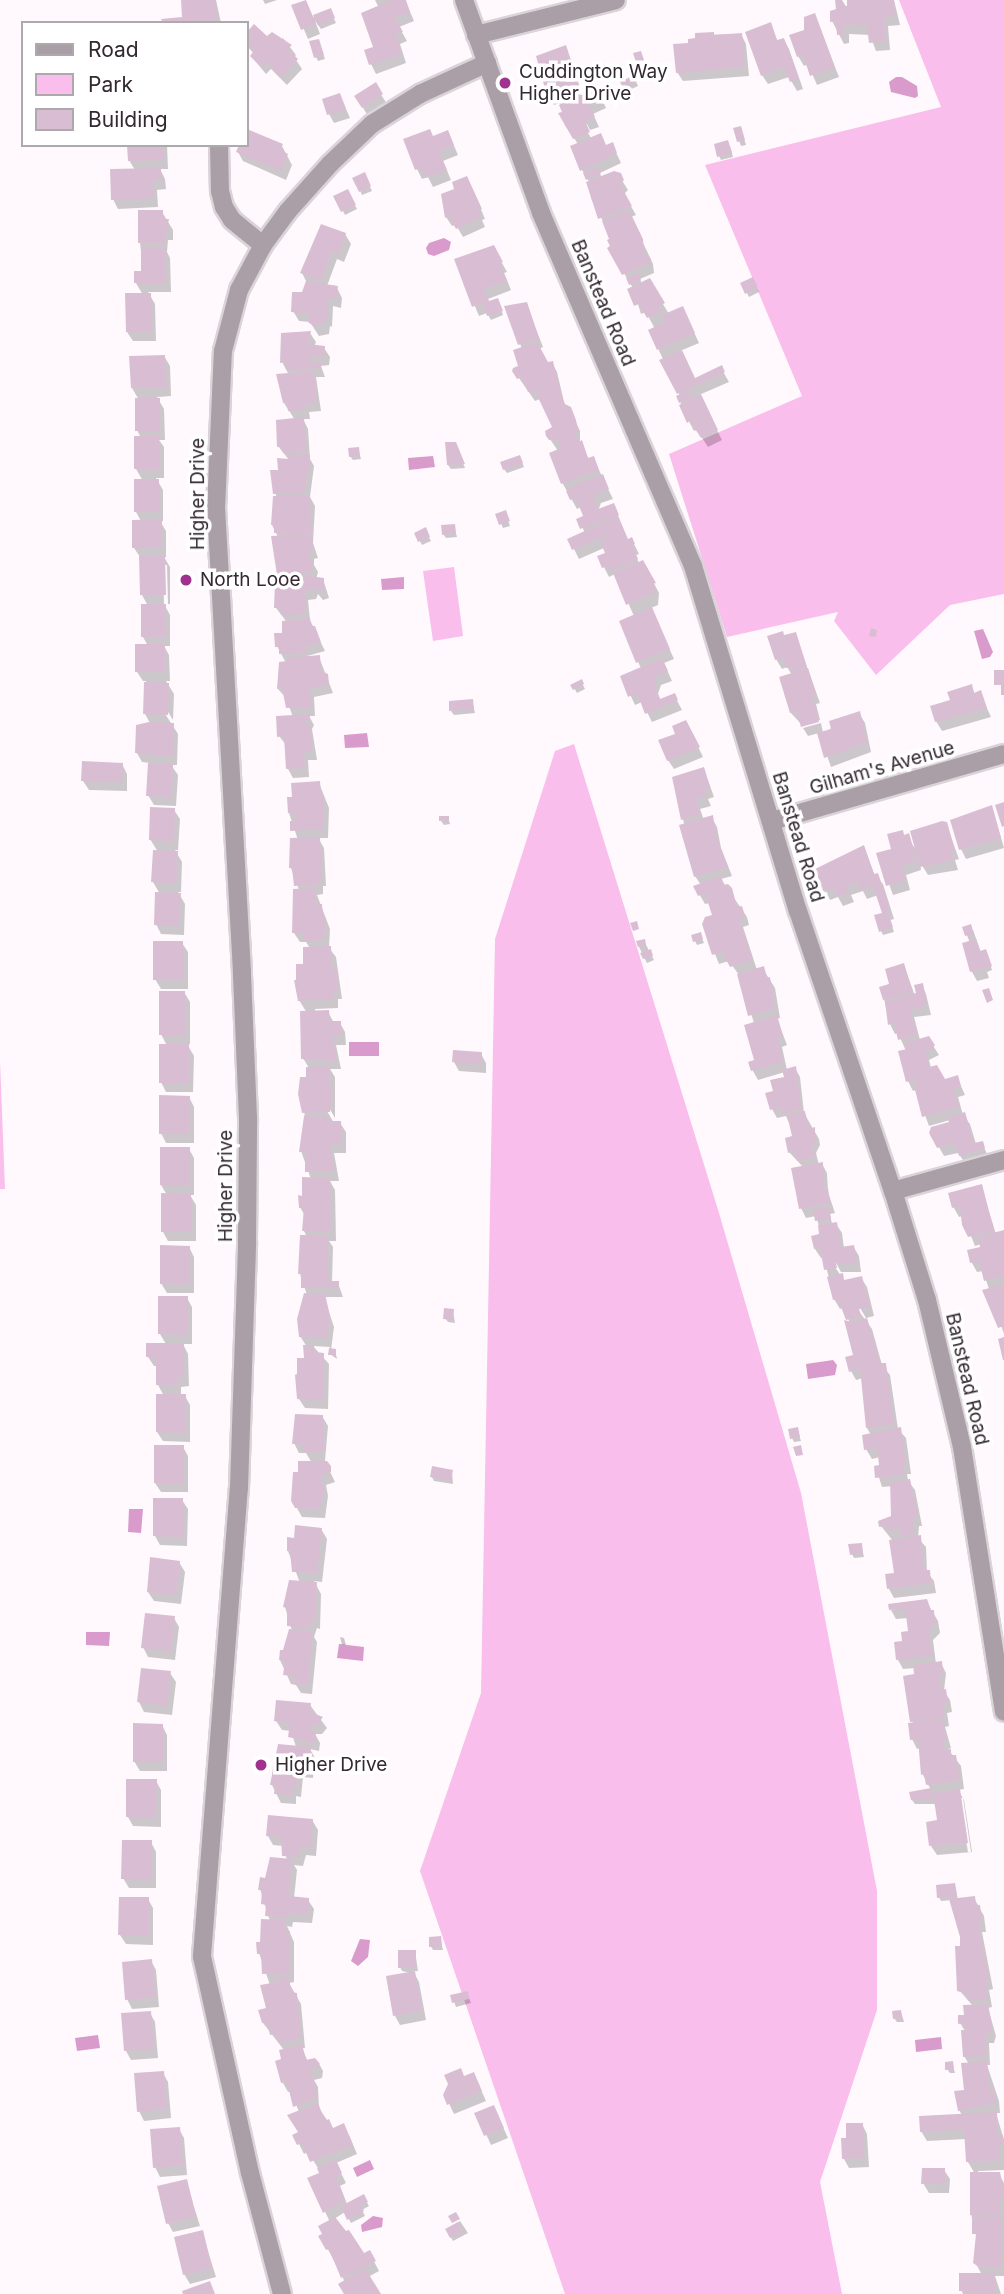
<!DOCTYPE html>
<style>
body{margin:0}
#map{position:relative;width:1004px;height:2294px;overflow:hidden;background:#fff9fd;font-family:Inter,sans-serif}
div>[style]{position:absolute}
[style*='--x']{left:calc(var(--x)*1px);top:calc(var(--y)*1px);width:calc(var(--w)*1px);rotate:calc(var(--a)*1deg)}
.green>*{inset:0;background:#f9beec}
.water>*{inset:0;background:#d99bcb}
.shadow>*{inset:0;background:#0003}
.building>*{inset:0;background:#d9bed3}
.roads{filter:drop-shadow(2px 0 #dad4d8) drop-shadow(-2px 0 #dad4d8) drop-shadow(0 2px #dad4d8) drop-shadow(0 -2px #dad4d8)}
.minor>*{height:18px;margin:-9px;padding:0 9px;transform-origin:9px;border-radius:9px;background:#aa9ea7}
.dots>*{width:19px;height:19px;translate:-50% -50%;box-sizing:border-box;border:4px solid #fff;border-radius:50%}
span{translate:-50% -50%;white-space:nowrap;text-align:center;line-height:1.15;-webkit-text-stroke:7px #fff;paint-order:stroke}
.poi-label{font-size:19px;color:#332931}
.left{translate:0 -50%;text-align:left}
.street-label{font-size:19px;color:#332931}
.legend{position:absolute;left:21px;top:21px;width:228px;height:126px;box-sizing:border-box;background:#fff;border:2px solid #ada9ad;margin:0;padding:9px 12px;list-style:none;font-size:21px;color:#332931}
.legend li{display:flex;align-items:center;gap:14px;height:35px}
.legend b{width:35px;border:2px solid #ada9ad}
</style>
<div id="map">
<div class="green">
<i style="clip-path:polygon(899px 0,1004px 0,1004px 594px,950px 605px,876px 675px,834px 621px,838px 612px,727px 637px,669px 454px,802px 396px,705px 165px,941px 107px)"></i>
<i style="clip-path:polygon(454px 567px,463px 636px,433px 641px,423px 571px)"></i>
<i style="clip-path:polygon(574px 744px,719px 1213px,801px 1493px,877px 1891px,877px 2010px,820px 2182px,842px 2294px,565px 2294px,420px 1871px,481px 1693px,495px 939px,555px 751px)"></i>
<i style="clip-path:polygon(0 1061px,5px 1189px,0 1189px)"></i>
</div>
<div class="water">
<i style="clip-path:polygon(896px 77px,902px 77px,917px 86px,918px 96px,915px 98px,891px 92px,889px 82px)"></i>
<i style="clip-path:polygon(444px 238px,451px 242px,449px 250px,434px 256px,428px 254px,426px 248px,429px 243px)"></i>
<i style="clip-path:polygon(433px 456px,435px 467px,409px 470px,408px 458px)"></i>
<i style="clip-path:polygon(404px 577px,404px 589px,382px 590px,381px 579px)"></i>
<i style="clip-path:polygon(983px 629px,993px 652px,990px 657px,982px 659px,974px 631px)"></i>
<i style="clip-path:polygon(367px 733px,369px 747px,345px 748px,344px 735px)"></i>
<i style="clip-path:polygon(349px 1042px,379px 1042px,379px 1056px,349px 1056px)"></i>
<i style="clip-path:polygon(833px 1360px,837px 1365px,835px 1375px,808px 1379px,806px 1364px)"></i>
<i style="clip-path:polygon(129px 1509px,143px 1509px,141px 1533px,128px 1532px)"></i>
<i style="clip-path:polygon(86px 1632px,110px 1632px,109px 1646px,86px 1645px)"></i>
<i style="clip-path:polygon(339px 1644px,364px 1647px,363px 1661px,337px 1658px)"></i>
<i style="clip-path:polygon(360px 1939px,370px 1940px,368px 1957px,358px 1966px,351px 1961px)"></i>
<i style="clip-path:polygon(98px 2035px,100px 2048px,77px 2051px,75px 2038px)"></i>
<i style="clip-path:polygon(941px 2037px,942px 2049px,916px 2052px,915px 2040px)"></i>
<i style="clip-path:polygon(370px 2160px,374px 2169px,357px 2177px,353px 2168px)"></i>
<i style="clip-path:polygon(373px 2216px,383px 2218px,382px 2227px,362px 2232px,361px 2225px)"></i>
</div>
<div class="shadow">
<i style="clip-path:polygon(182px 0,216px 0,221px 23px,165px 23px,184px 19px)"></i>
<i style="clip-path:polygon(263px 0,277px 0,265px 4px)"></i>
<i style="clip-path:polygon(375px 0,405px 0,414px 21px,399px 27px,407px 41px,400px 44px,406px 63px,376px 74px,371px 64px,379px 8px)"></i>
<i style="clip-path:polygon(837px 0,842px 0,850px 13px,866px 0,894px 0,900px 25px,888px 26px,890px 50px,876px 51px,870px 35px,849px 34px,849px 43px,844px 44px,832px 21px,838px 10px)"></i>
<i style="clip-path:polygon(305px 2px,313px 17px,330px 10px,336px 23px,321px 29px,315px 21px,320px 34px,308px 39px,294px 6px)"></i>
<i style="clip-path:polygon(814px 15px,839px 77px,817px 85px,808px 64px,804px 66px,798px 56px)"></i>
<i style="clip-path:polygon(770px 25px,778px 42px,784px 40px,789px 49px,803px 89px,797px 91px,789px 77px,768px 84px,762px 75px)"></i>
<i style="clip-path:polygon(254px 27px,267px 39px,280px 42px,283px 38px,296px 55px,294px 57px,302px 69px,287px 85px,271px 69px,266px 74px,252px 57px,254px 54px,247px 46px,247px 34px)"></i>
<i style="clip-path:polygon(741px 34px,746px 44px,749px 76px,683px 81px,677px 72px,697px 40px,697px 35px)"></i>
<i style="clip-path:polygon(320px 45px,325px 59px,318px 61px,316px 57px)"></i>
<i style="clip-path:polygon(566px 47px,583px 97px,598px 91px,606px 108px,593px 114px,599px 127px,590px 130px,587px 124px,584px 126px,591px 138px,606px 147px,612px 144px,621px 163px,600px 173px,602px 179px,618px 174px,628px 190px,624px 194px,636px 215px,631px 217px,653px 264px,654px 273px,640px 279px,642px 284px,649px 281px,669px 314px,687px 317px,699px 343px,680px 351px,695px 380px,721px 368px,729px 382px,699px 395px,722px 440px,708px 447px,697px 430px,694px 431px,681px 406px,680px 396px,650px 331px,655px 329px,646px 312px,641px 314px,633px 288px,609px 249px,612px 247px,612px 239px,591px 198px,590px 183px,582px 170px,578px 144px,565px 125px,560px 114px,564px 112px,559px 103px,554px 105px,548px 95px)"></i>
<i style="clip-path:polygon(635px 54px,642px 57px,645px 64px,640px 66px)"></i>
<i style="clip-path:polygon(634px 77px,638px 86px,627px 91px,623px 83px)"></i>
<i style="clip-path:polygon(375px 85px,387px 104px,368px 116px,356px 96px)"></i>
<i style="clip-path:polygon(340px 95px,350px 118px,334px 123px,329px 114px)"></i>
<i style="clip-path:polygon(741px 128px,746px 145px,741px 146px,735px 129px)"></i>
<i style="clip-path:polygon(247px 131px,282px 146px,292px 165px,286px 180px,243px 161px,238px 152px,247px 145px)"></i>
<i style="clip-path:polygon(448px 132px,458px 155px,443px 161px,451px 180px,433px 187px,428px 177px,422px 179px,417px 169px)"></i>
<i style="clip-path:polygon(129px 145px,167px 145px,168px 169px,160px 169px,165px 179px,166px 189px,157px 190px,158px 207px,118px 209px,113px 199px,135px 170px,129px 160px)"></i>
<i style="clip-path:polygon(730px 146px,733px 157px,721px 160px,719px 156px)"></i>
<i style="clip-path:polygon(364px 174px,372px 191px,362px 195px,355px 179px)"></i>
<i style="clip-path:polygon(472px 188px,485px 219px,482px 220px,485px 227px,463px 237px,456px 225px,452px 226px,446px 217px)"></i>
<i style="clip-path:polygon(347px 191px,357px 209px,345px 215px,336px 197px)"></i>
<i style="clip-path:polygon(162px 212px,173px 230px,173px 240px,168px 240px,167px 252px,170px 258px,171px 292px,148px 292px,155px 304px,156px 341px,133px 341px,127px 332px,127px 295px,143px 295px,136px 283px,143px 272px,140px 242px)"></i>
<i style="clip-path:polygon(345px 234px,351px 244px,344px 262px,337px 259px,327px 286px,337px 288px,342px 298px,341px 308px,333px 306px,332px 327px,330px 326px,329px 334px,319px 336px,310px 322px,299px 321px,293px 311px,307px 283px,302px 273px)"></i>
<i style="clip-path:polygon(493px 247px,507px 272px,504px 273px,511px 290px,488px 299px,490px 303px,499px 304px,503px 315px,491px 320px,487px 313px,479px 316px,456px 260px)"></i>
<i style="clip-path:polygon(752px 279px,759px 292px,749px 297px,742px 284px)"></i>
<i style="clip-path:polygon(526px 304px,543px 347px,539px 349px,547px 364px,552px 363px,557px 372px,565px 406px,570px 409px,580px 431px,580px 441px,589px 460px,593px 458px,598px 468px,613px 499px,601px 503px,598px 511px,614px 505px,628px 541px,632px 540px,639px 554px,636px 555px,639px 564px,643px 562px,659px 593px,658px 605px,651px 608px,674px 659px,664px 663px,672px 681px,661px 685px,658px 694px,661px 701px,674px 695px,682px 710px,652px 722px,642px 702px,635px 705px,622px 677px,641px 668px,638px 662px,634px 616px,615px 574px,609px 577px,599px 557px,607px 554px,604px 548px,579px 559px,574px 549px,569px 540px,585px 533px,579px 520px,585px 517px,581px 507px,577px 509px,563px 484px,551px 454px,558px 451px,548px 436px,554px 427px,540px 399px,535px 401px,514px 371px,521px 367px,522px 349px,507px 307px)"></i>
<i style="clip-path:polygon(310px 333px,316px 342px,314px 347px,324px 348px,330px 357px,329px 365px,321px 366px,325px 377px,316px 377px,321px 411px,309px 412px,310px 419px,303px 419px,308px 429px,310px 459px,314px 466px,310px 497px,315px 506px,313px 543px,318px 558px,314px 559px,314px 565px,318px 572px,316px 579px,323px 579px,329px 598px,323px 600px,318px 594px,316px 599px,308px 600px,310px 620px,325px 651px,307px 656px,319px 657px,333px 693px,314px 697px,315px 716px,309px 716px,314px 725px,312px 729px,317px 760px,308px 760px,309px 777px,293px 778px,288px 769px,286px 745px,279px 736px,293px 717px,286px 698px,278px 689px,286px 663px,277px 646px,284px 634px,286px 621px,276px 608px,281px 584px,278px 574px,278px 537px,272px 525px,279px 472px,289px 460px,278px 446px,295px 420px,284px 403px,278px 376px,289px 375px,282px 362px)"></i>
<i style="clip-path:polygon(evenodd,164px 356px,170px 366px,171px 396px,157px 397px,164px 409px,165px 440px,159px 440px,164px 447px,164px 478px,156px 478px,163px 490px,163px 521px,160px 521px,166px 531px,166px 557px,164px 557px,170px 567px,170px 604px,164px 604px,170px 615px,170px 646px,164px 646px,169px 655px,170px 681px,166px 681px,174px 694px,173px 720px,165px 707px,162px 709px,178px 734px,177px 765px,171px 765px,178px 775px,176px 806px,154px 805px,148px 795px,150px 763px,142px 762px,137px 753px,150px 723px,145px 714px,146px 681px,143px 681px,137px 672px,148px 646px,143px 637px,148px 606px,142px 595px,140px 557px,134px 548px,141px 521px,136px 512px,143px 481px,136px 469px,141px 438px,137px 430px,139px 400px,132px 388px,164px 356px,163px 565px,167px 565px,168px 604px,164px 604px,163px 565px)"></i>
<i style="clip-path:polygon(457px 448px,465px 468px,451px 469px,448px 465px)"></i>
<i style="clip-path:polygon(358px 449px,361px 459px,353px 460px,350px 456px)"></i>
<i style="clip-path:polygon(522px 462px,524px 467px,507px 473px,504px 469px)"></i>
<i style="clip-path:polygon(505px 512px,510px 526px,503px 528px,497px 515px)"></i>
<i style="clip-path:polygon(454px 526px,457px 537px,446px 538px,443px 534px)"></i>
<i style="clip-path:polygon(425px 530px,431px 541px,422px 545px,416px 534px)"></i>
<i style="clip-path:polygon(795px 634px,820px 703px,816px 704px,820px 720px,802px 725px,791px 713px,781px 678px,792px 675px,787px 667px,782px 669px,776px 659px)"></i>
<i style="clip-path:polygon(581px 681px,585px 689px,577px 693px,573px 686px)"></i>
<i style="clip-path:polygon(971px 686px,975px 694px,980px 693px,991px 717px,942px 731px,936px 721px,952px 701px)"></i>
<i style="clip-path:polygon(472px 701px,475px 713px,454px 715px,451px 711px)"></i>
<i style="clip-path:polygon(859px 713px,865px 723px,871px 752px,831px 767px,819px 733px,808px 736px,803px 728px,821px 723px,823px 733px)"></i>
<i style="clip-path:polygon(691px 732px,703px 757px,674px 769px,668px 760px)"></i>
<i style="clip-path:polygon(122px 764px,127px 774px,127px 791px,89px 790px,83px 781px)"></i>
<i style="clip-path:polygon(704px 769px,714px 797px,708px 799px,711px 806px,700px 809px,704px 820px,712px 818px,717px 827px,721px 848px,732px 876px,721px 879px,747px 917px,749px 925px,743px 927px,757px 970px,763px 969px,775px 988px,780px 1018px,777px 1019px,787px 1045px,782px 1047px,787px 1070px,795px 1068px,800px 1077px,804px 1113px,819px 1139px,820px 1145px,816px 1153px,819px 1165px,822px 1164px,827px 1173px,828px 1192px,835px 1213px,830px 1214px,832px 1224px,836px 1224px,842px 1233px,844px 1248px,853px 1246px,859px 1256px,861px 1272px,841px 1272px,834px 1259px,831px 1261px,845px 1282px,861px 1278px,867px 1287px,874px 1316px,866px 1318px,856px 1301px,853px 1303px,872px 1329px,882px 1365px,890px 1375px,898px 1429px,906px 1438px,911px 1474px,907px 1474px,908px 1481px,915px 1490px,922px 1526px,919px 1526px,918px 1538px,926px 1547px,927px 1572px,934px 1581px,936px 1593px,894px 1598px,889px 1589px,896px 1575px,893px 1541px,881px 1526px,893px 1517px,892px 1486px,882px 1487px,876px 1468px,881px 1467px,880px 1457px,872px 1459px,866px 1449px,871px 1435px,867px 1428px,863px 1378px,856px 1380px,851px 1371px,856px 1356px,850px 1323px,843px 1308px,840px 1309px,834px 1299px,824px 1258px,821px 1258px,815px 1249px,822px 1236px,816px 1216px,806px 1218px,801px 1208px,803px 1167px,789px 1152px,794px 1138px,789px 1123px,786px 1116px,777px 1118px,772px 1109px,775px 1092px,786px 1078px,785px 1072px,758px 1080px,753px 1071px,750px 1063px,756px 1061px,754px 1023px,739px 975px,729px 961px,719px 964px,703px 924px,714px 916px,710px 903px,705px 904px,695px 887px,701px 885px,695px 876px,683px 819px)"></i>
<i style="clip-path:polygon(319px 783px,329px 808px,328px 838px,318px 838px,324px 848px,326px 886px,323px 886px,323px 894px,317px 895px,330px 929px,329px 948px,336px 957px,342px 999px,338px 999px,338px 1008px,315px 1009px,315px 1013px,328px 1012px,334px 1023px,340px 1023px,345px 1032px,346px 1045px,336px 1045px,341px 1069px,330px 1069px,335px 1077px,335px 1118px,327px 1104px,324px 1106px,334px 1123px,340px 1123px,346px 1132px,346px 1153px,334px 1153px,339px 1181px,330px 1181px,335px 1190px,336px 1241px,329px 1241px,333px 1247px,332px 1282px,338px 1283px,343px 1297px,324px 1297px,334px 1327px,331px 1350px,335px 1350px,337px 1359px,330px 1354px,330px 1347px,313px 1346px,329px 1364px,328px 1409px,305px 1408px,299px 1399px,307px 1347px,300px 1336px,307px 1295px,300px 1274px,307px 1237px,304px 1231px,305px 1216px,300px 1207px,311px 1179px,301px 1151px,309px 1068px,303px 1058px,307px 1013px,299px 1000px,310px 948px,306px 942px,300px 942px,294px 933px,299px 890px,291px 868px,298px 840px,289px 813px)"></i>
<i style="clip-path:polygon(992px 807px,1004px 848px,966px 859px,961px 849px)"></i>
<i style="clip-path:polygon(174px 810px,180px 819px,178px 850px,175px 850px,182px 862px,181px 892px,178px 892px,185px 904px,184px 935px,161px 934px,156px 924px,160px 894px,153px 882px,158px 852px,150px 839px)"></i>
<i style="clip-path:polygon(448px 817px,450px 824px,444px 825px,441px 821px)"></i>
<i style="clip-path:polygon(946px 824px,959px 859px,955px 860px,958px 870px,928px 875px,920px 862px,921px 870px,906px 875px,910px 890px,893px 895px,878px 854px,893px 850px,902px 832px,915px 848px)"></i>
<i style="clip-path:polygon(864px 847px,875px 876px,883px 884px,894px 919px,890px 920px,894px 932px,883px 935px,881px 931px,885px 914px,878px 895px,867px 899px,863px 891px,851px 895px,854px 902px,843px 906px,838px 897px,830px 900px,824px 891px)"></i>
<i style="clip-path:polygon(964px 928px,973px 930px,981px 952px,988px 955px,992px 970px,987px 972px,989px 978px,977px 981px,972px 972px,964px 944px,970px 943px)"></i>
<i style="clip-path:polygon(702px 938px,704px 943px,697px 945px,695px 941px)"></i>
<i style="clip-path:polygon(644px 941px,654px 960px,647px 963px,639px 947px)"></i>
<i style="clip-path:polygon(182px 943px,188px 952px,188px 989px,161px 989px,155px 979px)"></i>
<i style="clip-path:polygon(904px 965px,915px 996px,922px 985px,926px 994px,931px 1015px,914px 1017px,920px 1040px,928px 1038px,939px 1055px,929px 1060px,931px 1068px,944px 1081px,957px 1077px,965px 1095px,958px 1097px,963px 1115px,970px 1124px,976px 1144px,982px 1143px,989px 1158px,966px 1164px,958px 1153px,944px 1156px,931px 1133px,951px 1124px,950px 1120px,929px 1126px,916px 1090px,913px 1091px,908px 1081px,906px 1051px,898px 1033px,895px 1034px,890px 1024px,884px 999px)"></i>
<i style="clip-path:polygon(184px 992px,190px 1002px,190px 1044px,187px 1044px,194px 1056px,193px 1092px,166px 1092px,161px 1082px,167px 1046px,161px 1034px)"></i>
<i style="clip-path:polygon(481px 1054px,486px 1063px,486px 1073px,459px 1071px,454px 1062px)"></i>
<i style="clip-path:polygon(189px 1097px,194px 1107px,194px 1143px,166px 1143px,161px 1133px)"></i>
<i style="clip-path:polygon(189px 1149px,194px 1158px,194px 1195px,190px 1195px,196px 1205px,196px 1241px,168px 1241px,163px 1232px,167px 1195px,161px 1185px)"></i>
<i style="clip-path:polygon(981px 1186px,996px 1234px,1004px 1232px,1004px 1334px,983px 1271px,977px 1272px,972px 1263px,969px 1252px,982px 1248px,981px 1244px,975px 1246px,963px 1216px,959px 1217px,954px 1208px,950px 1194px)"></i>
<i style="clip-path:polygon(189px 1247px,194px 1257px,194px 1293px,167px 1293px,161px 1283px)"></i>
<i style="clip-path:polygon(187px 1298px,192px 1307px,192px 1344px,183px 1344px,188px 1354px,189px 1386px,181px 1387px,181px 1396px,185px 1396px,190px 1405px,190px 1442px,163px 1441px,157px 1432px,164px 1396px,158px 1385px,158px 1366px,154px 1366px,148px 1357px,166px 1344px,160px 1334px)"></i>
<i style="clip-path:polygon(453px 1311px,455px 1323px,448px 1322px,445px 1318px)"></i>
<i style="clip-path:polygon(322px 1416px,328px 1426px,325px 1461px,335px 1482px,326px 1485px,328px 1496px,325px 1518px,302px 1517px,293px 1501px,299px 1474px,312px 1463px,306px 1453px,299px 1453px,294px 1443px)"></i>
<i style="clip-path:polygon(797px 1429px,801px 1441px,794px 1442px,792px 1438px)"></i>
<i style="clip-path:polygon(183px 1447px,188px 1456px,188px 1492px,161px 1492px,155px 1483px)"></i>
<i style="clip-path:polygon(452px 1472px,453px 1484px,434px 1481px,432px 1477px)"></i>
<i style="clip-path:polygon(182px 1500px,188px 1509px,187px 1546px,160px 1545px,155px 1536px)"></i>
<i style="clip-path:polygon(321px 1529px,327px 1539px,322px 1582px,314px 1581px,321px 1594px,320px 1629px,317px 1628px,314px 1637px,317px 1642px,312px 1694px,301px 1693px,296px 1685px,291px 1684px,280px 1660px,292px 1631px,285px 1607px,300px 1583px,288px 1551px,296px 1540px)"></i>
<i style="clip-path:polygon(861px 1544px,864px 1557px,854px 1558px,852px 1554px)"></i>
<i style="clip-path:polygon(179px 1562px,185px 1572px,181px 1604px,154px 1601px,148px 1592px)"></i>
<i style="clip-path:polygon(evenodd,926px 1601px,938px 1621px,940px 1633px,933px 1640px,936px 1664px,941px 1663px,946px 1673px,944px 1691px,950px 1700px,952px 1712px,947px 1713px,949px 1726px,945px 1727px,951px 1748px,948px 1749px,961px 1766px,964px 1789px,958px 1790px,964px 1800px,972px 1852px,937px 1855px,931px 1846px,939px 1822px,936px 1804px,915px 1804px,912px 1800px,931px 1790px,923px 1775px,920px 1748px,917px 1749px,912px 1739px,915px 1668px,903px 1669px,898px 1660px,910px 1632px,908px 1618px,896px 1619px,891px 1610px,926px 1601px,959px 1798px,963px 1798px,971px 1852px,968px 1852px,959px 1798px)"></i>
<i style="clip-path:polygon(174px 1618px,179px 1627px,175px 1660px,148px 1657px,143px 1647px)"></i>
<i style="clip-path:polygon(340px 1637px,344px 1638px,346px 1645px,342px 1645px)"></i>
<i style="clip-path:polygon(170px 1673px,176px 1682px,172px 1715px,144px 1712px,139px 1702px)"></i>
<i style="clip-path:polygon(310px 1705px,327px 1728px,322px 1734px,315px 1734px,320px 1743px,319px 1751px,310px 1749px,315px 1758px,313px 1778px,303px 1777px,301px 1797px,296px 1796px,296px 1804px,281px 1803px,272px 1785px,273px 1765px,276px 1757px,296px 1747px,291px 1731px,282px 1730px,276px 1721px)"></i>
<i style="clip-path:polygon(162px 1725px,167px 1735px,167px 1771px,140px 1771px,134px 1761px)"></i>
<i style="clip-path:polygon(156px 1781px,161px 1790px,161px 1827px,133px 1826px,128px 1817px)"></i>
<i style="clip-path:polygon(312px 1820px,318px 1830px,316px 1856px,306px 1855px,303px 1866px,294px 1865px,297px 1870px,294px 1898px,308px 1900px,314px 1909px,312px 1923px,293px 1922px,292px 1927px,287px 1926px,294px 1942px,294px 1982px,289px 1983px,301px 2004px,305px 2048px,302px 2048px,308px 2062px,318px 2062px,323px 2071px,322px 2078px,314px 2080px,318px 2087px,319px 2108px,333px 2129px,349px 2135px,357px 2154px,336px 2163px,346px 2183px,340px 2186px,347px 2204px,363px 2196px,369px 2206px,362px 2210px,365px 2216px,351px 2223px,345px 2212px,334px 2219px,363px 2255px,369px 2252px,379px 2271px,368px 2277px,378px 2294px,346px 2294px,345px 2282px,321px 2236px,330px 2222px,309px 2179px,321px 2173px,308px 2152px,304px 2154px,295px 2136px,301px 2133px,299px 2112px,291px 2091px,288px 2092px,283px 2083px,277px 2062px,283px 2061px,284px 2050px,263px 2023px,270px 1985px,259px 1953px,270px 1921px,260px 1889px,287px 1860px,283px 1846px,273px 1845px,268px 1836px)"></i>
<i style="clip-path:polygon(151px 1842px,156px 1852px,156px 1888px,129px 1888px,123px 1878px)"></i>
<i style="clip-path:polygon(955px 1885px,958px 1900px,974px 1898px,984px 1916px,986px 1932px,982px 1932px,993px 1989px,989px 1990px,992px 2007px,988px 2008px,996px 2036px,994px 2043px,989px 2043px,990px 2065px,987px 2065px,999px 2101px,1000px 2113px,996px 2113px,1004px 2140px,1004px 2170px,978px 2171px,978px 2174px,999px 2174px,1004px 2183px,1004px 2276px,995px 2276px,1001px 2294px,963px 2294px,961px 2290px,982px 2275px,975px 2262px,977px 2240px,971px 2214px,975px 2174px,968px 2162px,966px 2139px,927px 2141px,921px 2131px,962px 2115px,959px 2110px,966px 2092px,969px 2064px,964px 2056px,965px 2031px,960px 2023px,973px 2006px,959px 1990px,961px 1936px,952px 1900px,941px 1901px,939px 1897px)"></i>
<i style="clip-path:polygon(148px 1899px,153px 1908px,153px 1945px,126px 1944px,120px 1935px)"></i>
<i style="clip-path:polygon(440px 1938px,443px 1950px,433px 1950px,431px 1946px)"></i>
<i style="clip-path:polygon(415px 1951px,418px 1971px,413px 1971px,419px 1982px,426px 2020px,400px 2025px,395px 2016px,388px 1978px,412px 1973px,402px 1971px,400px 1967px)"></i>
<i style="clip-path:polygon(151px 1961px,156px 1970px,159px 2007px,132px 2009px,127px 1999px)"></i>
<i style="clip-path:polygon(467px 1993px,471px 2003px,456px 2007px,452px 1996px)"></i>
<i style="clip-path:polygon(901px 2012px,904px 2022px,897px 2022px,894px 2018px)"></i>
<i style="clip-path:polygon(150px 2013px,155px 2022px,158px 2058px,131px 2060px,126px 2051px)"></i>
<i style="clip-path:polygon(952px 2063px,955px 2073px,950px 2073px,947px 2069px)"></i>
<i style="clip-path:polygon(163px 2073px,168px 2082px,171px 2118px,144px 2121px,139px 2111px)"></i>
<i style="clip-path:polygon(474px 2074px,486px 2101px,454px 2114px,445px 2095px,450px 2085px)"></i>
<i style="clip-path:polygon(494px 2107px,508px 2138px,491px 2145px,477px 2114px)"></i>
<i style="clip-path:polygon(862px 2124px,867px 2134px,869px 2167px,849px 2168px,844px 2159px,843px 2140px,848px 2140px)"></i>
<i style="clip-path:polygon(179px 2129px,184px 2138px,187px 2175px,160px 2177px,155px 2167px)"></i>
<i style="clip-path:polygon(944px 2170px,950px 2179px,949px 2193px,929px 2193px,923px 2183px)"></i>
<i style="clip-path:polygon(186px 2181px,200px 2226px,173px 2232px,168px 2223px)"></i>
<i style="clip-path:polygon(460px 2221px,468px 2233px,453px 2241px,447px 2230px)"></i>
<i style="clip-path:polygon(202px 2232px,216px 2277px,190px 2284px,184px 2274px)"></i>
</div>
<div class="building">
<i style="clip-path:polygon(181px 0,215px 0,218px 20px,163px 23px,161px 19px,182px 17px)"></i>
<i style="clip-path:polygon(306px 0,316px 24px,301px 30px,291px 5px)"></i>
<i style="clip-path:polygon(392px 0,406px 0,410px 12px,395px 17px,403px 32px,396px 34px,402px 54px,369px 65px,364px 50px,373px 47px,361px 13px)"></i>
<i style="clip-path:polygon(835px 0,842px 0,842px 6px,847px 6px,847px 0,894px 0,895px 16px,884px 17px,886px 41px,869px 43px,867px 26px,857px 26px,857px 24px,844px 25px,845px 34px,837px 35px,836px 21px,830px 22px,830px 11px,836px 9px)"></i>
<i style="clip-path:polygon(331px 8px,335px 18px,318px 25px,313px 15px)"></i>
<i style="clip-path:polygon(815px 13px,835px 67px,810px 76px,803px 55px,797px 57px,789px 35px,804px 30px,804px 17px)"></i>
<i style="clip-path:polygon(771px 22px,777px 40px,784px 38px,799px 79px,790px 82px,784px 67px,761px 76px,745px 32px)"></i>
<i style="clip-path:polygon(254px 24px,267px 36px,272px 32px,292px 45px,288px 49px,298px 59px,281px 77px,265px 61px,260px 66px,250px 56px,254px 51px,247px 44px,247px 32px)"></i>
<i style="clip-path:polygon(714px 32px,714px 35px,742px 33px,745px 67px,676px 73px,673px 44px,688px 43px,688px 39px,695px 38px,695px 33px)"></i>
<i style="clip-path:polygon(319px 39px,324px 55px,314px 58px,309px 41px)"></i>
<i style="clip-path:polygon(566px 45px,582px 94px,557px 103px,553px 94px,547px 96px,536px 56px)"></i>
<i style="clip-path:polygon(641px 51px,644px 60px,636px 62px,633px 53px)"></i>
<i style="clip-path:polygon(634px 75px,638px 81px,623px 88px,620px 82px)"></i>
<i style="clip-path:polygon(376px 82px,383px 94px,362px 108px,354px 96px)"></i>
<i style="clip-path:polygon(598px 89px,603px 98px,589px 104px,595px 117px,585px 121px,590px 132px,573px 139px,558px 113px,562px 112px,559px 105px)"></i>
<i style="clip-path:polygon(340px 93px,346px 109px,327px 115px,322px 99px)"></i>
<i style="clip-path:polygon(741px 126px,745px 140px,737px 142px,733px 128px)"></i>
<i style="clip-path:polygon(247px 129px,283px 144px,280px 150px,288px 154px,281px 171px,236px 152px,239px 145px,247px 145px)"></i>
<i style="clip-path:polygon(430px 129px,433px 136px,448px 130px,454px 145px,439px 151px,447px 170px,426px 178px,422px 168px,415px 170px,403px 139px)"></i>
<i style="clip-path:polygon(601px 133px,606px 145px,613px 142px,617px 153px,580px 171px,570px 146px)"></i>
<i style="clip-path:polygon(728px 140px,732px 153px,717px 157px,714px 144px)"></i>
<i style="clip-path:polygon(127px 145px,163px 145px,164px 160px,128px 161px)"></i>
<i style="clip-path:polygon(598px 167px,601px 173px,586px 180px,583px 173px)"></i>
<i style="clip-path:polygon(161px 168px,161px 180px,153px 180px,154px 198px,111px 200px,110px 169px)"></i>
<i style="clip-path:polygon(614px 171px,621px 173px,624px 180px,620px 184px,632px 206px,598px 219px,586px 182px)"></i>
<i style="clip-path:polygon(365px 172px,371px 186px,359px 192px,352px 178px)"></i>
<i style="clip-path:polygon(467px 176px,482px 209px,479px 210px,481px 217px,456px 229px,449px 216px,445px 218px,441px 194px,454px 189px,452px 182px)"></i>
<i style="clip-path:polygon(348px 189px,356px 205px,341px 212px,333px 196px)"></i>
<i style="clip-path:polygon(138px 210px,163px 210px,163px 219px,169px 219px,164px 243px,138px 243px)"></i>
<i style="clip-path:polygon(629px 210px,643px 239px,644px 252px,651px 259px,650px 263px,622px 275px,607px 248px,610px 246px,607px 240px,609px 239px,602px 221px)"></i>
<i style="clip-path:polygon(321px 224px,346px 233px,339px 253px,332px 251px,321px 281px,300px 273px)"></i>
<i style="clip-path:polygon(494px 245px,503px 262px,500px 263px,507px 281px,484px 289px,489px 301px,498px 298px,503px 311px,487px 316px,482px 303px,472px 307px,454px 259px)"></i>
<i style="clip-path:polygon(141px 247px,166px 247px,166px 283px,134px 283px,134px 271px,141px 271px)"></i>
<i style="clip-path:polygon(638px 273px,641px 280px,629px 285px,626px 278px)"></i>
<i style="clip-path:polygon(753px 277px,758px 287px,745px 294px,740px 283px)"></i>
<i style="clip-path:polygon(650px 278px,665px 303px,659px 306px,661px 312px,647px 318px,639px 304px,634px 306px,627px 289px)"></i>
<i style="clip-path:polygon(306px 281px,338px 286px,336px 299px,328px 298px,328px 318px,325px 317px,324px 325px,317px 324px,316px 328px,308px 322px,309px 314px,291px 312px,292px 292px,302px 292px)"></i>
<i style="clip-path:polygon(125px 293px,151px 293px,152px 332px,126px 332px)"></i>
<i style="clip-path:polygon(527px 302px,539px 338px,518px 345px,504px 306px)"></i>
<i style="clip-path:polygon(683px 306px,695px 333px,657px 350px,648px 330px,665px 322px,662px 315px)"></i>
<i style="clip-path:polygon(311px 331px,308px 344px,325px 346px,324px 356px,310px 357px,310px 363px,321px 362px,321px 368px,286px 370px,285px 362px,280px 363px,281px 333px)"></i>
<i style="clip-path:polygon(537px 342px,548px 362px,553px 361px,561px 395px,565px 404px,571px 407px,576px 420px,578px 431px,575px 432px,579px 442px,582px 440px,588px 458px,594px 456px,599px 470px,561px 484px,549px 453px,561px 448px,557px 439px,549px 440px,546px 436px,545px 431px,552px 427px,535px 391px,552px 384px,528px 392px,522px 377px,517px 379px,512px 371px,513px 368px,518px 366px,513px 350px)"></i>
<i style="clip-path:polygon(682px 350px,695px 378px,722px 365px,725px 372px,677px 394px,659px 360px)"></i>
<i style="clip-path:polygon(165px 355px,167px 387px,131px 388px,129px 356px)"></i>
<i style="clip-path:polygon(314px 371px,317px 402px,305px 403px,305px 409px,288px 411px,287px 403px,283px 403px,276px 374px)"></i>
<i style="clip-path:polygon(689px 390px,693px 397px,679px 403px,676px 396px)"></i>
<i style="clip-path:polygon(701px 394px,718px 430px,701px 438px,690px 421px,687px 423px,679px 405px)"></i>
<i style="clip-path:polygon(135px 398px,160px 398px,160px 431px,135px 431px)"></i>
<i style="clip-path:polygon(304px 417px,306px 451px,283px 453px,282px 446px,277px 447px,276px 420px)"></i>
<i style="clip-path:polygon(134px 436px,159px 436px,160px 469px,134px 469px)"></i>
<i style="clip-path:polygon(445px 442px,456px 442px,465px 464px,447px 465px)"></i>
<i style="clip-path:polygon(359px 447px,360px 456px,349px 457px,348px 448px)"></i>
<i style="clip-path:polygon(289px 454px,310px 455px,310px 472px,307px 472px,304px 494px,273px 494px,270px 470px,278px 470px,277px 458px,289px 459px)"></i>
<i style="clip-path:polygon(520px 455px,523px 463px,503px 470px,500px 462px)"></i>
<i style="clip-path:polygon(603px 474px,609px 489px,596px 494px,594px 499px,598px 509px,614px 503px,619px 515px,580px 529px,576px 519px,583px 516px,576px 498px,570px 500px,566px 491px,572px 489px,571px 486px)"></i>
<i style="clip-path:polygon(134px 479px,159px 479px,159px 512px,134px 512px)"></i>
<i style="clip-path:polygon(310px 495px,311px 533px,274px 533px,274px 525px,271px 525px,273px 496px)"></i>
<i style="clip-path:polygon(506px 510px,510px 521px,499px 525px,495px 514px)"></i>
<i style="clip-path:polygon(618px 516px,628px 539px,632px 537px,635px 544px,632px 545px,638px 559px,611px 571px,609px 566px,602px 568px,597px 556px,605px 553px,600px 541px,609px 537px,608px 535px,572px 550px,567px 539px)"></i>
<i style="clip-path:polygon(162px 519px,162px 548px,132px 548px,132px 520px)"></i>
<i style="clip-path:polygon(455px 524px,456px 533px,442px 535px,441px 525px)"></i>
<i style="clip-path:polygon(426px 527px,430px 537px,418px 542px,414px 533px)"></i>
<i style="clip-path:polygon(309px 534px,309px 539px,313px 539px,313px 549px,309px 550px,309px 558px,313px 561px,311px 573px,277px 575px,271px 536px)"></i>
<i style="clip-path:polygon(139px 556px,165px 556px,166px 595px,140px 595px)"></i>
<i style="clip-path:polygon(643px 560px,656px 583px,653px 584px,656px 592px,626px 605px,613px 573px)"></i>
<i style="clip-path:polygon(309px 576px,324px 578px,324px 588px,317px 591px,312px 586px,311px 590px,304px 591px,307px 603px,304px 614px,281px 615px,280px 608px,274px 608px,275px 582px,280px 582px,279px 578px)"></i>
<i style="clip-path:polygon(141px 604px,166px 604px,166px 637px,141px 637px)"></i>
<i style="clip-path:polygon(652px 607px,670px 649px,636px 663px,619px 621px)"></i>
<i style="clip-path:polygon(310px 618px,311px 626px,315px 626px,321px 642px,306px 646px,307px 653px,279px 654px,279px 647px,275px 647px,274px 633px,282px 633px,282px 621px)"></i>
<i style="clip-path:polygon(871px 628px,877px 630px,876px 637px,869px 636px)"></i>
<i style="clip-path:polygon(783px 631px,784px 635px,796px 632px,807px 667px,793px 672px,791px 667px,786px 668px,783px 658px,775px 660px,767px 636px)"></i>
<i style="clip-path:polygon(135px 644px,165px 644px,165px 672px,135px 672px)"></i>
<i style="clip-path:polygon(320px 655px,321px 671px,328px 674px,329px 683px,326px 686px,310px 687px,311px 707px,286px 708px,282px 688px,277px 689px,279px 662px,287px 661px,286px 658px)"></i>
<i style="clip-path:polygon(662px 658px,668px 671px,656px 676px,654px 683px,660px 699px,675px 693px,678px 700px,645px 714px,637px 693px,628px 697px,620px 676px)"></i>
<i style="clip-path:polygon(808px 668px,816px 693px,812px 695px,819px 722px,801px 727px,796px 711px,790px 713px,779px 677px)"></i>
<i style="clip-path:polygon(994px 670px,1004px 670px,1004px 695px,1001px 695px,1001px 685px,994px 685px)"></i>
<i style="clip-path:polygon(582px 679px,584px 684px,573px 690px,570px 685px)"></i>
<i style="clip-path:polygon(144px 682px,169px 683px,168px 715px,143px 714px)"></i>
<i style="clip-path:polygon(972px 684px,974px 693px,981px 690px,987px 708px,935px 722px,930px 706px,950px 700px,947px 692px)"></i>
<i style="clip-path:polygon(473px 699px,474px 709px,449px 711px,449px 701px)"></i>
<i style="clip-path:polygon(860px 711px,867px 742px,824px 758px,817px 733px,831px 729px,829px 721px)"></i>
<i style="clip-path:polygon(310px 714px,310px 720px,305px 720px,305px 724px,310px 724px,312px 751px,304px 751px,305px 768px,286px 769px,284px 736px,277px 737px,276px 716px)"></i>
<i style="clip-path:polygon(686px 720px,700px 747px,667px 761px,658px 740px,675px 734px,672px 726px)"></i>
<i style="clip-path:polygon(149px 722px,174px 723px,173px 756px,135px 753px,136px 725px)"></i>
<i style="clip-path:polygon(82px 761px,123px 763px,122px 782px,81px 781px)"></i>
<i style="clip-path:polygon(148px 763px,173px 764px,172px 797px,146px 796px)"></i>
<i style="clip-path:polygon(704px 767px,710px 787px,704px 789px,707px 796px,696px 799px,701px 814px,681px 820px,672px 777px)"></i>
<i style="clip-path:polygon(320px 781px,321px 793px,324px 797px,324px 829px,290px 831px,290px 821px,295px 821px,295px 813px,288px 813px,287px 797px,292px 797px,291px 783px)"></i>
<i style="clip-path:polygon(1004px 802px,1004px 826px,1002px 827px,995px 805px)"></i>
<i style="clip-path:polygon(992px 805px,1001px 838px,959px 850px,950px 820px)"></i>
<i style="clip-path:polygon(150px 807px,175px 808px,174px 841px,149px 840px)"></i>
<i style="clip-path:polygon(713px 815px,716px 836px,728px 867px,694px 877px,679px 825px)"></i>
<i style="clip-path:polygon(439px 816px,449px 816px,449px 820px,439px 821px)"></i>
<i style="clip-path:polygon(942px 821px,947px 822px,955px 850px,951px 851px,954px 860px,920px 867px,910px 831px)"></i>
<i style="clip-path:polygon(903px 830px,904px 835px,909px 833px,917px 861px,902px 866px,906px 880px,886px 886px,876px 853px,891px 849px,887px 834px)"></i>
<i style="clip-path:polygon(320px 837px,322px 877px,318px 877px,319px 885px,294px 886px,292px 868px,289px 868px,290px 838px)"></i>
<i style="clip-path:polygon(864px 845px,874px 874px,878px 873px,890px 909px,887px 910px,893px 927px,879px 932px,874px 915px,882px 913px,873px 886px,860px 890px,858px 882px,847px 885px,850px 892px,836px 897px,833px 888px,823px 891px,815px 869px)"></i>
<i style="clip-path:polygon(153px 850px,178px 851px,176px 884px,151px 882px)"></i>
<i style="clip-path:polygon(721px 876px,724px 885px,728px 884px,732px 888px,737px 907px,742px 906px,745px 916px,739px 917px,753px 960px,730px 967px,722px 952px,712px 955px,702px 924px,705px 917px,712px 915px,705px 893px,698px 896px,693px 886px)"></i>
<i style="clip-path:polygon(315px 888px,316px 904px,322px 904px,323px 916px,326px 918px,324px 940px,303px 941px,303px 933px,292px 933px,293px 889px)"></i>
<i style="clip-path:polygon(155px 892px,181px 893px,179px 926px,154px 925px)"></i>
<i style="clip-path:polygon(637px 921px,639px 929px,633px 931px,630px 923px)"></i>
<i style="clip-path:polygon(971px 924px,974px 934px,965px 936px,962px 927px)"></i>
<i style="clip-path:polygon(701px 932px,703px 939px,693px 942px,691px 935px)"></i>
<i style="clip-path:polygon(645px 939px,646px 945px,638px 947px,636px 941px)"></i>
<i style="clip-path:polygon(976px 939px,980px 951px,986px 949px,992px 966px,970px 972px,962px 943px)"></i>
<i style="clip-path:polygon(153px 941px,183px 941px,183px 980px,153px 980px)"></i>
<i style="clip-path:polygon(331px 946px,332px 969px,337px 969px,338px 990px,333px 990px,334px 999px,298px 1001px,294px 980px,296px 980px,296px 964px,303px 964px,303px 947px)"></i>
<i style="clip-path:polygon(651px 949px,653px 956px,643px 959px,640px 953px)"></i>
<i style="clip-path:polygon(904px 963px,912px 992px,883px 1000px,879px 987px,889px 984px,885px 969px)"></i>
<i style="clip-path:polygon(764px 966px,767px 978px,770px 977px,775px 1009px,748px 1016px,737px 974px)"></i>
<i style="clip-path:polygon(923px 983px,927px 1004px,920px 1009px,910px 1008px,917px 1035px,898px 1040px,894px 1023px,888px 1025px,885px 1002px,916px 993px,914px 985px)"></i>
<i style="clip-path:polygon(989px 988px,993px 1000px,987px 1003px,982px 990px)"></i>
<i style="clip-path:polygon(159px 991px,185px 991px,185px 1035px,159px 1035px)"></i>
<i style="clip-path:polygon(329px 1010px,330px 1021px,341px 1021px,341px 1036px,332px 1036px,337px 1061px,301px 1059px,300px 1011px)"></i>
<i style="clip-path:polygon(777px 1015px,783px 1036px,778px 1037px,783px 1062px,751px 1071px,748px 1062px,754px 1060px,744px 1025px)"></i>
<i style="clip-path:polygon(929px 1036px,935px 1045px,932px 1049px,925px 1051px,929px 1067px,937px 1065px,945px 1079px,958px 1075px,961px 1086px,953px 1088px,959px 1107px,922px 1117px,914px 1086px,917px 1085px,915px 1080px,906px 1082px,898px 1051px,907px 1049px,905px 1043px)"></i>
<i style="clip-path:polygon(159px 1044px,189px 1044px,189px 1083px,159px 1083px)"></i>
<i style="clip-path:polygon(453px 1050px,482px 1052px,481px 1065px,452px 1062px)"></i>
<i style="clip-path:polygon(330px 1066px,329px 1087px,332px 1090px,330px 1112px,302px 1113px,298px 1094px,300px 1077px,306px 1077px,306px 1067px)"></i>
<i style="clip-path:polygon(796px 1066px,801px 1109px,782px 1114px,780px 1107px,770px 1110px,765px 1093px,773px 1091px,770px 1080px,784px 1077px,782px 1070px)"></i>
<i style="clip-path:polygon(159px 1095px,190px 1096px,189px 1134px,159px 1134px)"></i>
<i style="clip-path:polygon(805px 1111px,809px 1129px,815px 1127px,815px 1142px,812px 1143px,815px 1157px,797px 1161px,795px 1151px,788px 1153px,785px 1138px,792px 1136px,787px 1115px)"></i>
<i style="clip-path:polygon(965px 1112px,974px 1143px,983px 1141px,985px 1148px,959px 1156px,955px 1143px,937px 1148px,929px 1133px,931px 1127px,949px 1122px,947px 1117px)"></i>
<i style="clip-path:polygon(304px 1116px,329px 1117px,329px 1121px,341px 1121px,342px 1144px,330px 1144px,334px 1172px,305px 1172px,305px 1152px,299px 1152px)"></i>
<i style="clip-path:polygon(160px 1147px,190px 1147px,190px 1186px,160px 1185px)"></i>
<i style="clip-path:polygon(823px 1162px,824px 1189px,828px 1188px,830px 1203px,799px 1209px,791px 1168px)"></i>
<i style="clip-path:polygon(302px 1177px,330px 1178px,331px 1232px,302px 1231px,304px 1208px,299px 1208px,298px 1195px,302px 1196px)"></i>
<i style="clip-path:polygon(982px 1184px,994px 1231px,968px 1237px,962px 1225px,960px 1206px,952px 1208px,948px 1193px)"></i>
<i style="clip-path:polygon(161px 1193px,191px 1194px,191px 1232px,161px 1232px)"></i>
<i style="clip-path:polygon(829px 1207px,831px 1219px,815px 1221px,813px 1210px)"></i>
<i style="clip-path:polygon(837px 1222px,841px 1247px,854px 1245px,857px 1263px,836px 1263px,837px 1268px,824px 1270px,820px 1248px,814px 1249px,811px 1236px,819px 1234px,818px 1225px)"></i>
<i style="clip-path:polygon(1004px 1230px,1004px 1276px,984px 1281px,979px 1261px,970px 1263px,967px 1250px,980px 1247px,978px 1237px)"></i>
<i style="clip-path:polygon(300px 1235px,328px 1235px,328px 1273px,330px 1281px,339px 1281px,339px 1288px,301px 1288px,301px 1274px,298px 1274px)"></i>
<i style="clip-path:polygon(160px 1245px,190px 1246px,190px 1284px,160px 1284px)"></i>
<i style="clip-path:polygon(843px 1273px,844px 1280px,862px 1276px,870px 1307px,859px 1309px,861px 1316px,846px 1320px,838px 1299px,833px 1300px,827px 1277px)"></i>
<i style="clip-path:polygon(1004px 1284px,1004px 1326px,998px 1328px,982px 1290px)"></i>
<i style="clip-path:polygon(304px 1293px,325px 1294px,330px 1316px,327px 1338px,299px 1337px,297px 1319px)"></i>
<i style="clip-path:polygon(158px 1296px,188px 1296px,188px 1335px,158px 1334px)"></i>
<i style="clip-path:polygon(444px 1308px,454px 1309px,453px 1320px,443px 1319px)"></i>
<i style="clip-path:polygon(867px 1318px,880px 1363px,886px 1363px,894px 1424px,866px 1428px,860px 1368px,849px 1372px,845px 1357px,853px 1355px,844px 1320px,852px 1322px)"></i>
<i style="clip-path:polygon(1004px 1337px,1004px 1360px,1003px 1360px,998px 1339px)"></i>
<i style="clip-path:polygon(146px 1343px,184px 1343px,184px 1377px,177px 1378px,177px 1385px,156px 1385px,156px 1357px,146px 1357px)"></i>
<i style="clip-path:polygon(303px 1345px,314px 1345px,314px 1352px,324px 1353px,323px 1401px,297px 1399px,295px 1375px,297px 1374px,297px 1358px,304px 1358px)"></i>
<i style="clip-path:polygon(329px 1348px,336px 1349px,336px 1355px,328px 1355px)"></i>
<i style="clip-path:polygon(156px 1394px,186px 1394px,185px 1433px,156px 1432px)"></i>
<i style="clip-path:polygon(295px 1414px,323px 1415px,323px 1452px,303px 1451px,303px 1444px,292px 1444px)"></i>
<i style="clip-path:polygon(798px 1427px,800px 1437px,790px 1439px,788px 1429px)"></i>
<i style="clip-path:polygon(901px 1427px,906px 1465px,903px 1465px,904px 1475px,875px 1478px,874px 1466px,879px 1465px,877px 1448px,864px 1450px,862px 1435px)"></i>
<i style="clip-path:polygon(154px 1445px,184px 1445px,184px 1483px,154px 1483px)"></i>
<i style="clip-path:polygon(801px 1445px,803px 1455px,796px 1456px,793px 1447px)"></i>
<i style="clip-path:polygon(298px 1461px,327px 1461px,331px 1466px,331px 1472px,321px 1475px,321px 1485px,324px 1485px,320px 1509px,295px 1508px,291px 1501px,293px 1472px,298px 1472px)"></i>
<i style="clip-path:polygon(432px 1466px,453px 1470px,451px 1481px,430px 1477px)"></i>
<i style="clip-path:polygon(910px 1479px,918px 1516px,914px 1517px,913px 1534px,900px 1536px,899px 1528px,885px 1530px,885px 1526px,879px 1527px,878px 1521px,891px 1516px,890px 1482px)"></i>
<i style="clip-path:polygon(153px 1498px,183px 1498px,183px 1537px,153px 1536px)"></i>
<i style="clip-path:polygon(295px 1525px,322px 1528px,317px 1573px,292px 1572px,290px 1551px,287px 1551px,287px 1537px,294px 1538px)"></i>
<i style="clip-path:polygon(921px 1535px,923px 1565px,925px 1570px,930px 1570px,931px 1583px,887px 1589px,885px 1574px,894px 1573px,889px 1540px)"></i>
<i style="clip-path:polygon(862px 1543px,863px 1553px,850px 1555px,848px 1544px)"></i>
<i style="clip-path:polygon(150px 1557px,180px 1561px,176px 1595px,147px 1592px)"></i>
<i style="clip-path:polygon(289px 1580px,317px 1582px,315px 1620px,312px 1619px,311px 1628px,287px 1626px,287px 1608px,283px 1607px)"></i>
<i style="clip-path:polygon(927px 1599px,931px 1610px,934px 1610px,935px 1623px,929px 1630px,932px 1656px,896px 1660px,894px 1642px,902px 1641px,901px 1632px,908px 1631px,906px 1615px,904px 1609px,889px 1610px,888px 1604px)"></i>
<i style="clip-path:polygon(145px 1613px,175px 1616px,171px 1651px,141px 1648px)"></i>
<i style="clip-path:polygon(289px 1629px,313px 1631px,308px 1685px,294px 1684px,294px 1676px,283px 1675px,285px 1661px,279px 1660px,280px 1650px,283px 1650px)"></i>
<i style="clip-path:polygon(942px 1661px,943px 1673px,939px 1673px,941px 1690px,946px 1689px,948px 1703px,943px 1704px,945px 1717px,910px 1722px,903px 1676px,914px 1674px,913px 1665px)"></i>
<i style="clip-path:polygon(141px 1668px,171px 1671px,167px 1706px,137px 1702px)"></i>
<i style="clip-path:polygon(276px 1700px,311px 1703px,310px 1712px,323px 1717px,317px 1725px,310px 1725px,309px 1731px,316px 1731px,315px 1743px,288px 1737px,290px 1723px,274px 1721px)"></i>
<i style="clip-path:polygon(942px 1719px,947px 1739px,943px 1740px,944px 1750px,951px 1749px,951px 1755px,956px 1755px,960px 1780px,926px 1785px,924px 1774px,921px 1775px,918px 1739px,910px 1740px,908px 1723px)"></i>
<i style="clip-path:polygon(133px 1723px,163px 1724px,163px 1762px,133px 1762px)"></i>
<i style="clip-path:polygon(278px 1744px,311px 1747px,309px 1769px,298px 1768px,296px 1788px,292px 1787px,291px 1795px,274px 1794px,275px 1785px,270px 1785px)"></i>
<i style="clip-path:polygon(126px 1779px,157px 1779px,156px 1818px,126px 1817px)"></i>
<i style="clip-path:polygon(931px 1788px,933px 1800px,911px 1800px,909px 1792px)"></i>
<i style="clip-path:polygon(960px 1789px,968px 1843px,929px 1846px,926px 1822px,937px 1820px,933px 1793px)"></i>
<i style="clip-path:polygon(268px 1815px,313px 1819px,311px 1847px,301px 1846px,298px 1857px,282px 1856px,281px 1837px,266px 1836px)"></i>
<i style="clip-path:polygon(122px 1840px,152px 1840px,151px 1879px,121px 1879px)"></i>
<i style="clip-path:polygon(270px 1857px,292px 1859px,289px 1896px,309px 1898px,308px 1915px,288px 1913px,288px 1918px,265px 1916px,266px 1905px,261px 1904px,262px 1890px,258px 1890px,260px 1877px,265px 1878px)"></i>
<i style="clip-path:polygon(955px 1883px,957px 1896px,937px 1898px,936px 1885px)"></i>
<i style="clip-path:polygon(975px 1896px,976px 1905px,980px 1905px,982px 1923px,978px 1923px,989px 1980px,985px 1980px,988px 1998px,968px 2001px,967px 1994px,957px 1991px,955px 1946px,960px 1946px,960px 1937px,949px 1899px)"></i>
<i style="clip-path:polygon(119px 1897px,149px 1897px,149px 1936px,118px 1935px)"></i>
<i style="clip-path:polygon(261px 1919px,285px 1920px,286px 1931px,290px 1931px,289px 1973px,262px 1974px,261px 1954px,257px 1954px,256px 1942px,260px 1942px)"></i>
<i style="clip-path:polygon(441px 1936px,442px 1946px,429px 1947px,429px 1937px)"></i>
<i style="clip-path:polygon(398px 1950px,416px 1950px,416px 1967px,398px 1968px)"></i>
<i style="clip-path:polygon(152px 1959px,155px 1997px,125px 2000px,122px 1962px)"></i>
<i style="clip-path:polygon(415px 1971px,422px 2011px,393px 2016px,386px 1976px)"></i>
<i style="clip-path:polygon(287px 1976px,288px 1979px,275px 1981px,274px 1977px)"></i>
<i style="clip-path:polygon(289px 1980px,292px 1992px,297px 1993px,301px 2038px,279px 2044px,276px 2034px,270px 2035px,267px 2022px,262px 2023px,258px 2010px,266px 2008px,260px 1985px)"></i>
<i style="clip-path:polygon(468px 1991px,469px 1999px,452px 2003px,450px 1995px)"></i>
<i style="clip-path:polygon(988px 2004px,992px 2025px,990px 2034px,985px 2034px,986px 2056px,963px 2057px,961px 2030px,965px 2030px,965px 2023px,958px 2024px,958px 2015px,964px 2015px,963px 2005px)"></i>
<i style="clip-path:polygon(901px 2010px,902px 2018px,893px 2019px,892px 2011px)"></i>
<i style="clip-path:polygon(151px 2011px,154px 2049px,124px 2051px,121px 2013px)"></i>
<i style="clip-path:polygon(302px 2044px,306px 2060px,315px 2058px,320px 2064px,309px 2071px,310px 2076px,313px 2075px,317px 2098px,293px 2107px,287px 2082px,281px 2083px,275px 2061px,281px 2059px,279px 2050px)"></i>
<i style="clip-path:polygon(953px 2061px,954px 2069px,945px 2070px,945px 2062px)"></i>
<i style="clip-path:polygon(987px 2061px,990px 2091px,994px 2090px,995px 2103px,958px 2111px,954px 2091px,964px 2090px,961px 2063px)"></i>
<i style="clip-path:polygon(461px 2068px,464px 2076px,474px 2072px,482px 2091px,447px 2105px,443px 2095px,448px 2084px,444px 2075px)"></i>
<i style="clip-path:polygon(164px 2071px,167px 2109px,137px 2112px,134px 2073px)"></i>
<i style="clip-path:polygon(318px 2103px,325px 2121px,329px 2119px,333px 2128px,344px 2123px,353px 2145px,310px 2162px,302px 2143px,297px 2145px,292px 2135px,298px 2132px,287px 2115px)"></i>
<i style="clip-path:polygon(494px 2105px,504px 2128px,484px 2136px,474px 2113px)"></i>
<i style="clip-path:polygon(997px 2112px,998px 2135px,1003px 2135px,1004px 2144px,999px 2145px,1000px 2160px,966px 2162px,964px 2129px,920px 2132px,919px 2116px)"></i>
<i style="clip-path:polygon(846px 2123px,863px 2123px,864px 2158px,842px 2159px,841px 2138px,846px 2138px)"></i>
<i style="clip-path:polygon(180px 2127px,183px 2165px,153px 2168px,150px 2129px)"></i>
<i style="clip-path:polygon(336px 2160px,342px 2173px,336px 2176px,345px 2200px,323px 2213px,307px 2178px,319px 2173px,317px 2168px)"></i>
<i style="clip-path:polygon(922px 2168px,945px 2168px,945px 2184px,921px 2184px)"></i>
<i style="clip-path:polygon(970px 2172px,1000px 2172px,1004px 2192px,1003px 2198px,999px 2197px,999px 2215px,970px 2215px)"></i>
<i style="clip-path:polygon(187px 2179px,196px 2216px,166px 2224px,157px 2186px)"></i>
<i style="clip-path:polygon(364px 2194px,368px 2202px,361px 2205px,364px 2211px,347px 2220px,341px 2206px)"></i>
<i style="clip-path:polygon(456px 2212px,460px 2219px,452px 2223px,448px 2216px)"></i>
<i style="clip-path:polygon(335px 2217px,346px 2231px,349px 2230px,364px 2253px,370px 2250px,376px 2261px,341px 2278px,329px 2249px,326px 2250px,318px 2236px,322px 2234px,318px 2226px)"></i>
<i style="clip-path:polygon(972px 2217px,1002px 2217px,1002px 2267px,979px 2267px,973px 2263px,976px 2234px,972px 2234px)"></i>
<i style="clip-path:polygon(458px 2222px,462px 2231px,450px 2238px,445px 2229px)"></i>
<i style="clip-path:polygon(203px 2230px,212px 2268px,183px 2275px,174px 2237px)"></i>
<i style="clip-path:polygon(365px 2268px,381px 2294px,344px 2294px,338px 2284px)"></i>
<i style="clip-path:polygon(959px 2273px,995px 2273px,995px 2294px,967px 2294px,967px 2291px,959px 2291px)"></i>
<i style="clip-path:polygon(210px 2281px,215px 2294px,183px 2294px,182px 2291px)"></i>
</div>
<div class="roads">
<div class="minor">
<i style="--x:464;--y:0;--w:226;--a:70.1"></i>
<i style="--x:541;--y:213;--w:384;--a:66.7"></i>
<i style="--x:693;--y:566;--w:361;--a:73.1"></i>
<i style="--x:798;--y:911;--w:296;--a:71.3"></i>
<i style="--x:893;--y:1191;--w:114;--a:72.7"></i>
<i style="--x:927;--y:1300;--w:151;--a:76.6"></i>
<i style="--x:962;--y:1447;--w:268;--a:81"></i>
<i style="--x:476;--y:35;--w:144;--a:-14"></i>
<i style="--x:219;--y:145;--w:46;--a:88.8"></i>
<i style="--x:220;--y:191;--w:16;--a:76"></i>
<i style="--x:224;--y:207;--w:15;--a:58"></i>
<i style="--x:232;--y:220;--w:40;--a:39"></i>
<i style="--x:772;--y:821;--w:241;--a:-16.1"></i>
<i style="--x:893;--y:1191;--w:115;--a:-15.6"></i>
<i style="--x:282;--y:2294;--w:125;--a:-104.8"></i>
<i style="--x:250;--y:2173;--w:222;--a:-102.5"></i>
<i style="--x:202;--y:1956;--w:469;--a:-85.5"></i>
<i style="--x:239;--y:1488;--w:246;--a:-88.1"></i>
<i style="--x:247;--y:1242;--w:124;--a:-89.5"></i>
<i style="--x:248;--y:1118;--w:146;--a:-92.4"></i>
<i style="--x:242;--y:972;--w:464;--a:-93.2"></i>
<i style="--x:216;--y:509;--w:158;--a:-87.5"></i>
<i style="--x:223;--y:351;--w:63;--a:-75.3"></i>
<i style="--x:239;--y:290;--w:51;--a:-61.9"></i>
<i style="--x:263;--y:245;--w:42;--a:-53.7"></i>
<i style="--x:288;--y:211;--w:63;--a:-48.2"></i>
<i style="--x:330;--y:164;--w:58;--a:-43.6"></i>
<i style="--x:372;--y:124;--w:57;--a:-32"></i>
<i style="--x:420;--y:94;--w:74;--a:-24.8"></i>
</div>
</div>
<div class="dots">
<i style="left:505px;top:83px;background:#a0318f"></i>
<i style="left:186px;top:580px;background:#a0318f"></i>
<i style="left:261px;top:1765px;background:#a0318f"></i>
</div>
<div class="poi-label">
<span class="left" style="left:519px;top:83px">Cuddington Way<br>Higher Drive</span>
<span class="left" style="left:200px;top:580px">North Looe</span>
<span class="left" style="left:275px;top:1765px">Higher Drive</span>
</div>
<div class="street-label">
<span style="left:603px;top:303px;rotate:67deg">Banstead Road</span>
<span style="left:198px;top:494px;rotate:-90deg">Higher Drive</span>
<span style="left:882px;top:768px;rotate:-16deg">Gilham's Avenue</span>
<span style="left:798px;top:837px;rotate:73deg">Banstead Road</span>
<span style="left:226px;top:1186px;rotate:-90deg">Higher Drive</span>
<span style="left:967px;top:1379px;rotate:77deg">Banstead Road</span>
</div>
<ul class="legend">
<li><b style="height:9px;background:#aa9ea7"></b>Road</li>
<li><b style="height:19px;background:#f9beec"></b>Park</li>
<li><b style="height:19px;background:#d9bed3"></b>Building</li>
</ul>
</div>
